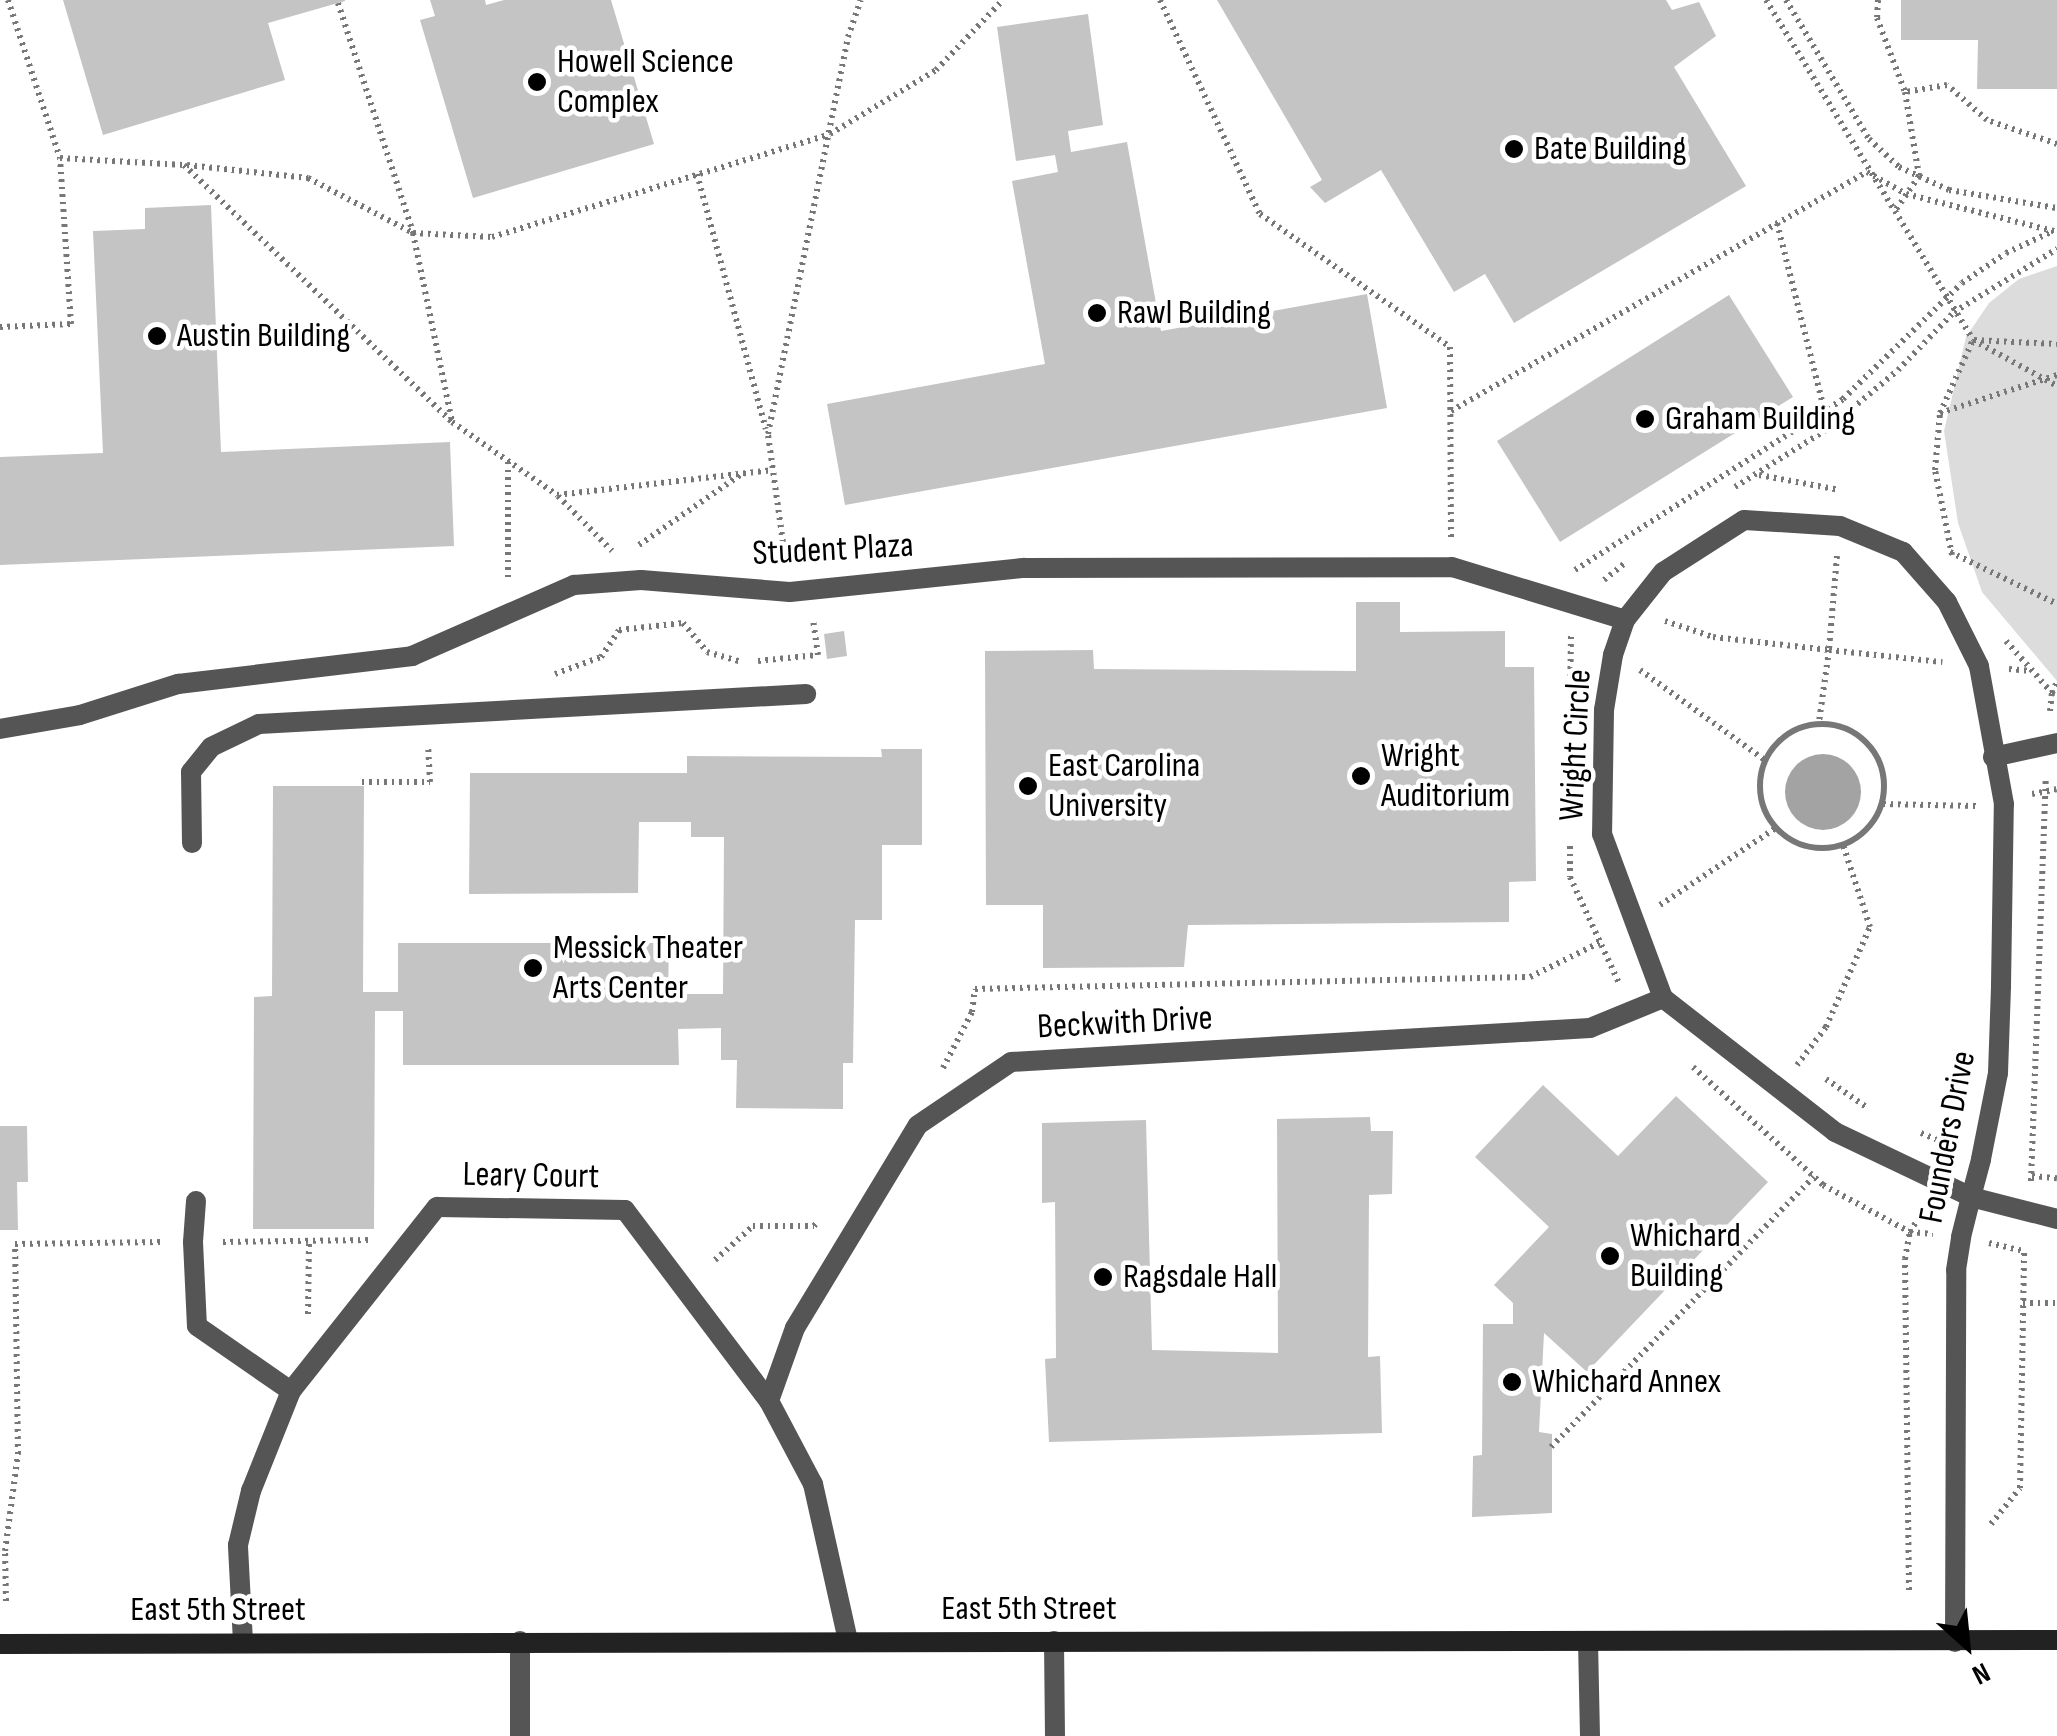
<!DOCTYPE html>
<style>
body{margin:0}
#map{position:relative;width:2057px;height:1736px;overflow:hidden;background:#fff;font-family:"Sofia Sans Condensed",sans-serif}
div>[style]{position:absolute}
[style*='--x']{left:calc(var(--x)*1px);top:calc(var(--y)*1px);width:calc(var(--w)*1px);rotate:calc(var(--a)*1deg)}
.green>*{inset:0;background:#dcdcdc}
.water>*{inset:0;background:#a3a3a3}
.round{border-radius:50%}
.building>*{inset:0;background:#c4c4c4}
.path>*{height:6px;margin-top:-3px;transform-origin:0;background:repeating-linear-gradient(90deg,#777 0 2.5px,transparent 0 7.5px)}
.path>.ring{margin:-3px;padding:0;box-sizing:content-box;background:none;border:6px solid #777;border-radius:50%}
.street>*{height:20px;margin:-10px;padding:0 10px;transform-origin:10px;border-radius:10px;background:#555}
.secondary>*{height:20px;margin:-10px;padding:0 10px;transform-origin:10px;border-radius:10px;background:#222}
.dots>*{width:28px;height:28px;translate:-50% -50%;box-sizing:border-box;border:5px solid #fff;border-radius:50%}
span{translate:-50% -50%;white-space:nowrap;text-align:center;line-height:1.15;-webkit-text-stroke:9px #fff;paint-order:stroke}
.poi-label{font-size:35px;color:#000}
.left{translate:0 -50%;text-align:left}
.street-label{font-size:35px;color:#000}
.north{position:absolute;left:1917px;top:1596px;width:100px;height:100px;-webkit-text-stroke:8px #fff;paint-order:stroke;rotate:153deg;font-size:28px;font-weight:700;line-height:40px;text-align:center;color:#000}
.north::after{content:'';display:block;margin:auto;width:35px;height:45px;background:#000;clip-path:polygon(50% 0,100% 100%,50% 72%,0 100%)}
</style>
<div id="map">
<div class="green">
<i style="clip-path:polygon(2057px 266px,2057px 681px,1982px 592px,1958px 523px,1944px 431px,1966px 337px,1989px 303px,2019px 279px)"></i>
</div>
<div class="water">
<i class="round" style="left:1785px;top:754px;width:76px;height:76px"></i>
</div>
<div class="building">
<i style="clip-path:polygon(63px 0,345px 0,345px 1px,268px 23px,285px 80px,103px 135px)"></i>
<i style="clip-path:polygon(430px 0,485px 0,486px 5px,504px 0,611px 0,654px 144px,473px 198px,420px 20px,435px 16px)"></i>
<i style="clip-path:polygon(1217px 0,1666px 0,1672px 10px,1699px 2px,1716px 36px,1674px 67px,1746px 186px,1514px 323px,1485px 274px,1454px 292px,1381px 170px,1325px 203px,1310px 187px,1322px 180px)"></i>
<i style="clip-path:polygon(1901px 0,2057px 0,2057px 89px,1977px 89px,1978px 40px,1901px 40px)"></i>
<i style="clip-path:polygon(1088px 14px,1103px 125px,1068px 131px,1071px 152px,1127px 142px,1161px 331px,1367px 294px,1387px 408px,845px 505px,827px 404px,1045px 364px,1012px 181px,1058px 172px,1055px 155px,1016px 161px,997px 27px)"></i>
<i style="clip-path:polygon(211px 205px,221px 452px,450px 442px,454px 546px,0 565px,0 457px,103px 453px,93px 231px,145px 229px,145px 208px)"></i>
<i style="clip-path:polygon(1729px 295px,1793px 397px,1560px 542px,1497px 441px)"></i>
<i style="clip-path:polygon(1356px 602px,1400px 602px,1400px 632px,1505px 631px,1505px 667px,1534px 667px,1536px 881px,1509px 882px,1509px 922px,1188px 925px,1184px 967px,1043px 968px,1043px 905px,986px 905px,985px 651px,1093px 650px,1094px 669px,1356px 671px)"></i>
<i style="clip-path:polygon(844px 631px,847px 656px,827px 659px,824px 634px)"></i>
<i style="clip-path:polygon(881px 749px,922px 749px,922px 845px,882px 845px,882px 920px,855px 920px,853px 1063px,843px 1063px,843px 1109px,736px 1108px,737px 1060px,721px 1060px,721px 1028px,678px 1029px,679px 1065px,403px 1065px,403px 1011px,375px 1011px,374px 1229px,253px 1229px,254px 997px,272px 996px,273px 786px,364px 786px,363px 992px,398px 992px,398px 943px,669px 943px,668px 994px,723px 994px,724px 837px,691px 837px,691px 822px,639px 822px,638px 893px,469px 894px,470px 773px,687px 773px,687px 756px,882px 757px)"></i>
<i style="clip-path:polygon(1543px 1085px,1618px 1156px,1676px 1096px,1768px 1182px,1587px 1372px,1544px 1333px,1539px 1432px,1552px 1434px,1552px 1513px,1472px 1517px,1473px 1456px,1482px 1455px,1483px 1324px,1513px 1324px,1513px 1303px,1494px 1285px,1549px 1227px,1475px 1157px)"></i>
<i style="clip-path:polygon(1370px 1117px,1371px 1131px,1393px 1131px,1392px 1194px,1369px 1195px,1368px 1357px,1380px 1356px,1382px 1433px,1049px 1442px,1045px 1359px,1056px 1358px,1055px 1202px,1042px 1203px,1042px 1123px,1146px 1120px,1152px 1350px,1278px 1353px,1277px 1119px)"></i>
<i style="clip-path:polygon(0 1126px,27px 1126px,28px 1182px,17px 1182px,18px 1230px,0 1230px)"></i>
</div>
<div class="path">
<i style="--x:8;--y:0;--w:166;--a:71.8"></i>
<i style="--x:60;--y:158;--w:124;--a:3.2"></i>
<i style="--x:184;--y:165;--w:371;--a:43.8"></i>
<i style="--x:452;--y:422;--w:128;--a:34.8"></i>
<i style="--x:557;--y:495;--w:216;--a:-6.6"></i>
<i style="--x:1160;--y:0;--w:236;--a:65"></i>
<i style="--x:1260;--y:214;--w:232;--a:35"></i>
<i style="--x:1450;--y:347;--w:191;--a:89.7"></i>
<i style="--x:1766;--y:0;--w:247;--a:58.6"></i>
<i style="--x:1786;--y:0;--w:162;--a:59.2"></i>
<i style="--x:1869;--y:139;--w:41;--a:43"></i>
<i style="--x:1899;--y:167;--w:55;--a:24.7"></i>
<i style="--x:1949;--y:190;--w:109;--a:9.5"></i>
<i style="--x:1878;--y:0;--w:18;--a:93"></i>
<i style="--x:1877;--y:18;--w:79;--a:69.3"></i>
<i style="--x:338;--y:3;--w:242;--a:71.9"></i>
<i style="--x:413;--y:233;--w:192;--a:78.3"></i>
<i style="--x:2057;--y:144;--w:74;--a:-161.1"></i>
<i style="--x:1987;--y:120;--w:53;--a:-138.8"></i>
<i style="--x:1947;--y:85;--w:43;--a:170.5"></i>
<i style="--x:1905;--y:92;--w:85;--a:80.5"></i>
<i style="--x:1919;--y:176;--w:42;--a:124.4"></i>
<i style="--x:1895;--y:211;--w:151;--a:58.8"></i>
<i style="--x:1973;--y:340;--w:96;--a:28.7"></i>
<i style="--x:187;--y:165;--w:122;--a:6.1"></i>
<i style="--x:308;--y:178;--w:119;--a:27.6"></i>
<i style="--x:413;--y:233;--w:79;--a:2.9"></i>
<i style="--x:492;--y:237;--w:353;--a:-16.9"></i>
<i style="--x:830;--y:134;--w:124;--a:-31.1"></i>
<i style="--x:936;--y:70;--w:97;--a:-46.3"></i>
<i style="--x:697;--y:174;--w:264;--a:74.9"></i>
<i style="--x:1777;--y:223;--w:211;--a:75.8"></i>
<i style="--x:0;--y:327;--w:71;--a:-2.4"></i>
<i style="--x:71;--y:324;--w:166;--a:-93.8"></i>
<i style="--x:1974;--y:340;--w:83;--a:2.8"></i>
<i style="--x:1451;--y:411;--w:480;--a:-29.9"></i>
<i style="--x:1867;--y:172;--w:45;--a:29.4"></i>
<i style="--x:1906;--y:194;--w:156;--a:14.1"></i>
<i style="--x:1940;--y:413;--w:123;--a:-18"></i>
<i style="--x:508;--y:462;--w:117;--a:90"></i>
<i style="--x:1759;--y:475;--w:82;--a:10.5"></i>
<i style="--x:1735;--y:487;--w:111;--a:-32.1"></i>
<i style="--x:1829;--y:428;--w:90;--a:-40"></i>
<i style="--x:1898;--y:370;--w:81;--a:-46"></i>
<i style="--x:1954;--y:312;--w:121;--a:-31.5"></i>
<i style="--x:558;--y:496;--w:77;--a:45.5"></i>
<i style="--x:639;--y:545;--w:123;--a:-34.7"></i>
<i style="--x:1950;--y:552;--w:119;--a:25.9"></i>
<i style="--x:1952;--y:555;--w:87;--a:-101.3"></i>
<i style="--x:1935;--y:470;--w:57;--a:-85"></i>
<i style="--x:1940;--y:413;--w:80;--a:-65.7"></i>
<i style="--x:780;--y:556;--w:55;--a:-6.2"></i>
<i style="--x:835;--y:550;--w:7;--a:34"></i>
<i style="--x:1837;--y:556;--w:94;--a:94.9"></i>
<i style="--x:1829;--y:650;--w:114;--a:6.1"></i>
<i style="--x:785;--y:557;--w:124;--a:-97.9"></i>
<i style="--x:768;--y:434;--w:405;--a:-78.6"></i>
<i style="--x:848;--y:37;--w:39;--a:-71"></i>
<i style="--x:1575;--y:570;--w:318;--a:-32.5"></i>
<i style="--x:1843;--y:399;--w:166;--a:-44.3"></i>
<i style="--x:1962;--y:283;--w:53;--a:-34.3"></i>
<i style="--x:2006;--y:253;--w:50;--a:-25"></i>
<i style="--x:1604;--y:580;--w:28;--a:-39"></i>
<i style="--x:1665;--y:621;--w:51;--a:18.4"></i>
<i style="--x:1713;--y:637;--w:117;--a:6.4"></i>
<i style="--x:1829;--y:650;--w:73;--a:97.9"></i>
<i style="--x:2006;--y:641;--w:69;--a:48.5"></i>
<i style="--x:2052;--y:693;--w:12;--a:-66"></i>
<i style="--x:758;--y:661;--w:60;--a:-5.7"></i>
<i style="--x:818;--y:655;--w:37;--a:-98"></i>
<i style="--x:2009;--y:669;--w:22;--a:5"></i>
<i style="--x:1640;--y:670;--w:154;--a:35.8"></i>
<i style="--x:555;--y:674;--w:49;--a:-20.3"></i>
<i style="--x:601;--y:657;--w:32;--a:-56"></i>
<i style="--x:619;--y:630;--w:64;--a:-6.2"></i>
<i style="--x:683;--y:623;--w:38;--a:50"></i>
<i style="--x:707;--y:652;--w:35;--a:16"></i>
<i style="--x:1570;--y:699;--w:63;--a:-89.1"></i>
<i style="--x:2050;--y:711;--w:18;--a:-84"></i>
<i style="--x:2052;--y:693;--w:5;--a:11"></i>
<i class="ring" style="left:1760px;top:724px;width:118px;height:118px"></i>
<i style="--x:362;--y:782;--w:68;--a:0"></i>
<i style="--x:430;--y:782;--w:37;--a:-93"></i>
<i style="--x:2032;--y:794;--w:25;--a:-11"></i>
<i style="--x:1883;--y:804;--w:93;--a:1.2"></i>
<i style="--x:1570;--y:846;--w:31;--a:90"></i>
<i style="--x:1570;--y:877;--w:117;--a:65.2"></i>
<i style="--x:1660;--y:905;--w:139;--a:-33.6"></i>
<i style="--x:1797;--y:1065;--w:48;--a:-52.7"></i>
<i style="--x:1826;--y:1027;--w:109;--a:-66.3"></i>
<i style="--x:1870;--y:927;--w:86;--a:-108.2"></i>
<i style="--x:1693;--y:1067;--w:176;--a:42.2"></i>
<i style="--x:1823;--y:1185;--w:99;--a:28.4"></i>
<i style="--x:1910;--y:1232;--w:23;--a:5"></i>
<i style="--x:943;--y:1068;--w:63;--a:-62.6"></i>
<i style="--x:972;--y:1012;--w:23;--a:-83"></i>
<i style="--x:975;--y:989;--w:555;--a:-1.24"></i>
<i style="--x:1530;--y:977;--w:81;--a:-26.3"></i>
<i style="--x:1826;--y:1079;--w:52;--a:34.9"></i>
<i style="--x:1921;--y:1133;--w:33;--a:23"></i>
<i style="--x:2032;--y:1176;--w:25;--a:5"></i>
<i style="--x:2031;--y:1181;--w:402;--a:-87.9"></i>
<i style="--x:223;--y:1242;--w:148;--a:-0.8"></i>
<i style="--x:1989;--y:1243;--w:35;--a:13"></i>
<i style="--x:715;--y:1260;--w:51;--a:-41.8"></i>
<i style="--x:753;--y:1226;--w:61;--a:0"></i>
<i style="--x:814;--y:1226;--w:6;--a:-51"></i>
<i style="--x:2023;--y:1303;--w:34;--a:0"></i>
<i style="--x:308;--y:1314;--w:73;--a:-89.2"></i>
<i style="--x:1551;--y:1447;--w:377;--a:-45.8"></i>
<i style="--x:1991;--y:1524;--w:46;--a:-51.1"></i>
<i style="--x:2020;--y:1488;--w:240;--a:-89"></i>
<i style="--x:1909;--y:1590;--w:331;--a:-90.7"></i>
<i style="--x:1905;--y:1259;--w:27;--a:-80"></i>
<i style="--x:1910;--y:1232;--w:26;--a:-59"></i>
<i style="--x:6;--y:1601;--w:50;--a:-91.1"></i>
<i style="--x:5;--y:1551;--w:98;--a:-82.4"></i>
<i style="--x:18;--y:1454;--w:210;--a:-90.8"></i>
<i style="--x:15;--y:1244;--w:146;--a:-0.8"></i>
</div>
<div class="street">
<i style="--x:0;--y:729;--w:81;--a:-9.9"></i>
<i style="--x:80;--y:715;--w:103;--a:-17.6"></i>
<i style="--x:178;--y:684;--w:236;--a:-6.8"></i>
<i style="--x:412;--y:656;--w:177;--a:-23.7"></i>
<i style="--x:574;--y:585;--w:67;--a:-4.3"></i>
<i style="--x:641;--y:580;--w:149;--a:4.6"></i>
<i style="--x:790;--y:592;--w:235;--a:-5.9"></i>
<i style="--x:1024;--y:568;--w:428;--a:-0.1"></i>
<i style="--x:1452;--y:567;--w:181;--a:17"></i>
<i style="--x:1993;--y:757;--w:66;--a:-12.3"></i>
<i style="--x:192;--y:843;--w:71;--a:-90.8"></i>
<i style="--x:191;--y:772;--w:32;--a:-51"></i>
<i style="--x:211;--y:747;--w:53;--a:-25.6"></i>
<i style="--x:259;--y:724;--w:548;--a:-3.14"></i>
<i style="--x:196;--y:1201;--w:41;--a:94.2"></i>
<i style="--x:193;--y:1242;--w:84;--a:87.3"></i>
<i style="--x:197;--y:1326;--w:114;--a:34.7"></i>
<i style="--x:769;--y:1401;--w:77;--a:-70.4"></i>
<i style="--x:795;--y:1328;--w:237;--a:-58.8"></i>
<i style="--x:918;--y:1125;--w:112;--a:-34.1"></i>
<i style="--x:1011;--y:1062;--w:580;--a:-3.36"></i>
<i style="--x:1590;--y:1028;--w:79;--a:-22.3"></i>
<i style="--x:1054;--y:1641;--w:95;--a:89.4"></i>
<i style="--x:1588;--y:1641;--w:95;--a:88.8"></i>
<i style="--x:243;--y:1642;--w:97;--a:-93"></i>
<i style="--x:238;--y:1545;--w:56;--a:-76.5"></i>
<i style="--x:251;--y:1491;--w:108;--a:-68.2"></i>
<i style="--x:291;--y:1391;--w:235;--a:-51.6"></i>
<i style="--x:437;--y:1207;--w:188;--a:0.9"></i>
<i style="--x:625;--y:1210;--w:239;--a:53"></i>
<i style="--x:769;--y:1401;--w:94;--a:62.1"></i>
<i style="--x:813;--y:1484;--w:160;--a:77.4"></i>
<i style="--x:1955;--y:1642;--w:372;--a:-89.8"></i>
<i style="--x:1956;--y:1270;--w:33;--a:-81"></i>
<i style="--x:1961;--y:1237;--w:41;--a:-76"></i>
<i style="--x:1971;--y:1197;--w:39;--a:-75"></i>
<i style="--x:1981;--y:1159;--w:88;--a:-78.8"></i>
<i style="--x:1998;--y:1073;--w:88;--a:-88"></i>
<i style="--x:2001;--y:985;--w:181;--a:-89.1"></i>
<i style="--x:2004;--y:804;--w:140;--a:-100.3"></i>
<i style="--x:1979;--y:666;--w:72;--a:-116.6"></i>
<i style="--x:1947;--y:602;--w:67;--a:-131.3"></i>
<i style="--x:1903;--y:552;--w:68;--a:-157.6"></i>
<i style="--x:1840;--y:526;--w:96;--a:-176.4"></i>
<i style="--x:1744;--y:520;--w:96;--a:147.3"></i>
<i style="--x:1663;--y:572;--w:61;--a:128.4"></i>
<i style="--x:1625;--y:620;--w:37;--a:109"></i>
<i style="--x:1613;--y:655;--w:56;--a:99.3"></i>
<i style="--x:1604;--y:710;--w:124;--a:90.9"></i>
<i style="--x:1602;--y:834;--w:175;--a:69.6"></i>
<i style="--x:1663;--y:998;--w:218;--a:37.9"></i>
<i style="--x:1835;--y:1132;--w:151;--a:25.5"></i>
<i style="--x:1971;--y:1197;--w:89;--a:14.3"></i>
<i style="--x:520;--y:1736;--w:95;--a:-90"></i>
</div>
<div class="secondary">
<i style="--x:0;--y:1644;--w:2057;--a:-0.11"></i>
</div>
<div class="dots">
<i style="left:537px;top:82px;background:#000"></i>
<i style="left:1514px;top:149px;background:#000"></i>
<i style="left:1097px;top:313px;background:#000"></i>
<i style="left:157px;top:336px;background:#000"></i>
<i style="left:1645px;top:419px;background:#000"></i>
<i style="left:1361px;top:776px;background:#000"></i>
<i style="left:1028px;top:786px;background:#000"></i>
<i style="left:533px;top:968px;background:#000"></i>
<i style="left:1610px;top:1256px;background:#000"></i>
<i style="left:1103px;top:1277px;background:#000"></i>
<i style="left:1512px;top:1382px;background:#000"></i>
</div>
<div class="poi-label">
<span class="left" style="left:557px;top:82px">Howell Science<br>Complex</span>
<span class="left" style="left:1534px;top:149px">Bate Building</span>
<span class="left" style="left:1117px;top:313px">Rawl Building</span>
<span class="left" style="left:177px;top:336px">Austin Building</span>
<span class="left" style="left:1665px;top:419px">Graham Building</span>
<span class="left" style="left:1381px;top:776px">Wright<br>Auditorium</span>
<span class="left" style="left:1048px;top:786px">East Carolina<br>University</span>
<span class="left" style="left:553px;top:968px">Messick Theater<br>Arts Center</span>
<span class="left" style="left:1630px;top:1256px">Whichard<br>Building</span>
<span class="left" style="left:1123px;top:1277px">Ragsdale Hall</span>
<span class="left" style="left:1532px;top:1382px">Whichard Annex</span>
</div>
<div class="street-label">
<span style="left:833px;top:550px;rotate:-3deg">Student Plaza</span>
<span style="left:1576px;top:745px;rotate:-87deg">Wright Circle</span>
<span style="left:1125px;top:1023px;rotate:-3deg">Beckwith Drive</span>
<span style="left:1948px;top:1137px;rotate:-79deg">Founders Drive</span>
<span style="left:531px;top:1176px;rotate:1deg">Leary Court</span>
<span style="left:1029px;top:1609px">East 5th Street</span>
<span style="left:218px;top:1610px">East 5th Street</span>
</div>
<div class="north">N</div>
</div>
